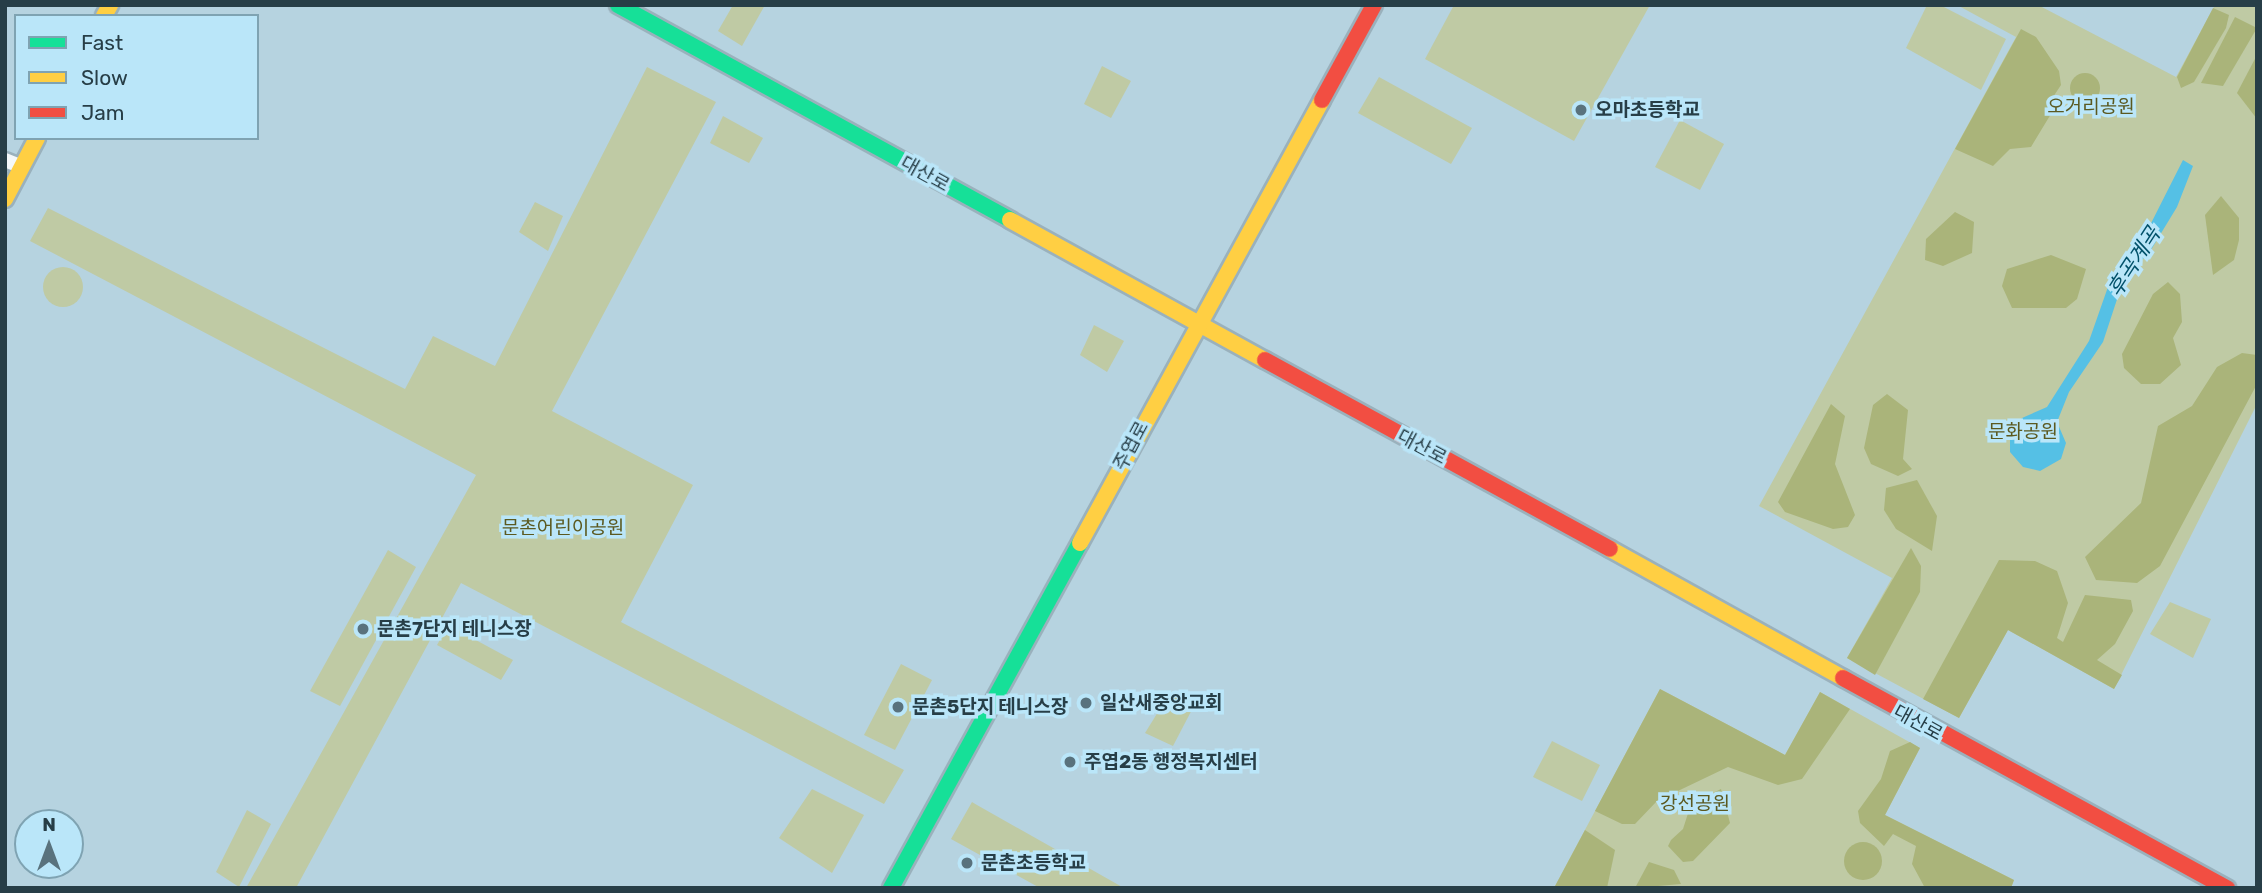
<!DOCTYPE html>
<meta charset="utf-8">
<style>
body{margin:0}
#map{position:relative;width:2262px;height:893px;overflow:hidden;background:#b6d3e0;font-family:Rubik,"Noto Sans KR",sans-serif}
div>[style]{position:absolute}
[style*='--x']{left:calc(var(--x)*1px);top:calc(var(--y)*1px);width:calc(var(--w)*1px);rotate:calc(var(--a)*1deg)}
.green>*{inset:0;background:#bfcaa4}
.round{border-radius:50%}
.forest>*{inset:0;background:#aab47a}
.water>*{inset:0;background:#55c0e5}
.roads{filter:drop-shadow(2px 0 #9ab1bc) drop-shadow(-2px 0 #9ab1bc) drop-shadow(0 2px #9ab1bc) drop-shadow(0 -2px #9ab1bc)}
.street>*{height:14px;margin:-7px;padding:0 7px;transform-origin:7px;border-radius:7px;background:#f4f8fa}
.fast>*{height:16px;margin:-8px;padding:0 8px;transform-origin:8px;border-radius:8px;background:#16e098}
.slow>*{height:16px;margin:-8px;padding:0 8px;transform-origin:8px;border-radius:8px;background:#ffcf43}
.jam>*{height:16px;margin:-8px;padding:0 8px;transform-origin:8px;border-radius:8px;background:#f24e42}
.dots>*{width:19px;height:19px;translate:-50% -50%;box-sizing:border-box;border:4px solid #bae6f9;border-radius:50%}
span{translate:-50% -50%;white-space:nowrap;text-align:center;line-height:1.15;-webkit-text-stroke:7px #bae6f9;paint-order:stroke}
.park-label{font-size:19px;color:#5b5920}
.poi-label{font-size:19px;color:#273e47;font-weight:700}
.left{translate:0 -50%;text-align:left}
.street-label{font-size:19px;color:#273e47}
.water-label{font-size:21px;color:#02516a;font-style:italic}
.frame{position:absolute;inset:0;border:7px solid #273e47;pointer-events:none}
.legend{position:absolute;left:14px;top:14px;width:245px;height:126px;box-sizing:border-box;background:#bae6f9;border:2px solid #7fa3b2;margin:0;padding:9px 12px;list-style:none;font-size:21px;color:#273e47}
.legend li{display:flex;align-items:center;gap:14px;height:35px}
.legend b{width:35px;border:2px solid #7fa3b2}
.north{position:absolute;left:14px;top:809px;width:70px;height:70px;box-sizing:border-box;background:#bae6f9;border:2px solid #7fa3b2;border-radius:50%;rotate:0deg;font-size:19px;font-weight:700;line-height:28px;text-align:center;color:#273e47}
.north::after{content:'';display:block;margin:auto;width:24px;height:32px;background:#59727d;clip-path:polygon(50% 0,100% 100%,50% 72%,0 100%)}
</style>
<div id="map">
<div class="green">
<i style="clip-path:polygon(733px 5px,765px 5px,742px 46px,718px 31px)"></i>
<i style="clip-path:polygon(1454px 5px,1650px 5px,1574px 141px,1425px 59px)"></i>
<i style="clip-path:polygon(1927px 5px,1940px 5px,2006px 39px,1981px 90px,1906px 48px)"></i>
<i style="clip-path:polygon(1957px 5px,2038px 5px,2176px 77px,2215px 5px,2257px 5px,2257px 404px,2114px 689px,2008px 630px,1959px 718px,1847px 658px,1892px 578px,1759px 506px,2016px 37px)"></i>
<i style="clip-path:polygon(1102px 66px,1131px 81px,1111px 118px,1084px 104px)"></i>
<i style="clip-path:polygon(647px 67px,716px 102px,552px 411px,693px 485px,621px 622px,904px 770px,884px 804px,461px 583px,296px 888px,246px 888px,476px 475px,30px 241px,48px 208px,405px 389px,433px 336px,495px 366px)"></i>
<i style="clip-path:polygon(1379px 77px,1472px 128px,1451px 164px,1358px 113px)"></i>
<i style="clip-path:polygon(723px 116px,763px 138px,749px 163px,710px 143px)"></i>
<i style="clip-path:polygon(1680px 120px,1724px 144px,1700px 190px,1655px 167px)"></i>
<i style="clip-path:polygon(535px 202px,563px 216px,548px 251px,519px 232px)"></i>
<i class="round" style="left:43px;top:267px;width:40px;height:40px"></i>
<i style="clip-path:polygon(1094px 325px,1124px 341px,1107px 372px,1080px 355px)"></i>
<i style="clip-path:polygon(388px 550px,416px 567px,340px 706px,310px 691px)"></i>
<i style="clip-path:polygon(2170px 602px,2211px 619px,2193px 658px,2150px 634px)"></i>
<i style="clip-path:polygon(448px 625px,513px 660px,501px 680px,437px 645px)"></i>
<i style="clip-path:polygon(901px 664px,932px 680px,895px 750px,864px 735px)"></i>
<i style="clip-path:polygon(1660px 689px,1785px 755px,1820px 692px,1920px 748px,1885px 815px,2014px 880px,2011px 888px,1554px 888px)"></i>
<i style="clip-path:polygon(1171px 691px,1196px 702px,1173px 746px,1145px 733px)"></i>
<i style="clip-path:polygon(1552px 741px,1600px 765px,1582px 801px,1533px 777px)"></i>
<i style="clip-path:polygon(812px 789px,864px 815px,832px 873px,779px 838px)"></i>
<i style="clip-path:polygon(972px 802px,977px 805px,1124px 888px,1040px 888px,951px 839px)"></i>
<i style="clip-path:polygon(247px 810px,271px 824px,239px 887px,216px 872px)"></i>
</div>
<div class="forest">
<i style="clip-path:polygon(2213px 8px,2229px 15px,2226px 28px,2194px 82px,2181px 88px,2177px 77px)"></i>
<i style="clip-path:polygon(2235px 17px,2257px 28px,2223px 86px,2201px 83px)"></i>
<i style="clip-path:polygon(2021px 29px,2036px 37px,2059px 71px,2061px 85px,2051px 100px,2057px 104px,2031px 147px,2010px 149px,1993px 166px,1955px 149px)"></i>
<i style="clip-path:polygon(2257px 55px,2257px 119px,2237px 93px)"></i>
<i class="round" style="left:2070px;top:73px;width:30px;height:30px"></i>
<i style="clip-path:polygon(2221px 196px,2239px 218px,2239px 240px,2234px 260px,2213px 275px,2205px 215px)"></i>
<i style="clip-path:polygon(1955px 212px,1974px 222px,1972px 253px,1943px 266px,1925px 260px,1926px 239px)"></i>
<i style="clip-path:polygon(2051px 255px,2086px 269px,2077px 299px,2066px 308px,2012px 308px,2002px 286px,2007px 269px)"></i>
<i style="clip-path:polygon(2168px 282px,2180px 294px,2182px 322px,2173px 338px,2181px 365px,2160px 384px,2141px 384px,2124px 368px,2122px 354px,2153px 294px)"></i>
<i style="clip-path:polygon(2242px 353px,2257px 355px,2257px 384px,2160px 566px,2137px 583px,2096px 580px,2085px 557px,2141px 503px,2158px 426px,2192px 406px,2217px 367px)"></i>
<i style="clip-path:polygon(1887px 394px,1908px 410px,1903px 459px,1912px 469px,1898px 476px,1871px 464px,1864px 448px,1873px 405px)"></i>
<i style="clip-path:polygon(1831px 404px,1845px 416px,1835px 464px,1855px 515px,1848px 527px,1833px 529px,1785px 512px,1778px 502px)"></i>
<i style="clip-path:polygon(1917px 480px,1937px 516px,1932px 551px,1896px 529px,1884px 510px,1886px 488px)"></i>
<i style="clip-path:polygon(1911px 548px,1921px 566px,1920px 592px,1875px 675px,1847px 658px)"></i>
<i style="clip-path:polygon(1999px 560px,2035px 561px,2057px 571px,2068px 603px,2057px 638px,2063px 642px,2085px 595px,2131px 600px,2133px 611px,2115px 644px,2097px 660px,2122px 675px,2114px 689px,2008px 630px,1959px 718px,1923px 699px)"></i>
<i style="clip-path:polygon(1660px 689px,1785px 755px,1820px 692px,1850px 709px,1802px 779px,1778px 785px,1728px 767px,1657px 801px,1635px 824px,1622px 824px,1595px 811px)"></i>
<i style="clip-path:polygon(1910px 742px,1920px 748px,1885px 815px,2014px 880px,2011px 888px,1925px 888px,1912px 864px,1916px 846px,1893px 834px,1884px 846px,1860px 823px,1858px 811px,1881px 779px,1890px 751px)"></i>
<i style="clip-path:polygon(1721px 789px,1730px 823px,1693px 861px,1683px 862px,1668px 846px,1671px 840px,1683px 829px,1691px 804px)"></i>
<i style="clip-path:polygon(1585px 830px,1615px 850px,1607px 888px,1554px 888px)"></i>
<i class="round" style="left:1844px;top:842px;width:38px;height:38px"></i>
<i style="clip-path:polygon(1649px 862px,1674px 870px,1681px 884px,1635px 888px)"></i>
</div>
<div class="water">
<i style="clip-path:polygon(2183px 160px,2193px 166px,2177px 207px,2149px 253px,2124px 278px,2103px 342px,2069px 392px,2057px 422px,2066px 443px,2061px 459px,2040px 471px,2023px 467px,2010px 452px,2010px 433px,2022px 418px,2047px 407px,2089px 341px,2109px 284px,2140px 245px)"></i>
</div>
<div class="roads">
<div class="street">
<i style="--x:5;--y:160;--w:18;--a:22"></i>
</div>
<div class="fast">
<i style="--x:618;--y:5;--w:447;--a:28.7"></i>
<i style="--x:891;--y:888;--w:393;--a:-61.3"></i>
</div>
<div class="slow">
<i style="--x:104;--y:16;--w:13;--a:-61"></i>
<i style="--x:5;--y:199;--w:69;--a:-62.3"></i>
<i style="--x:1010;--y:220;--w:291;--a:28.8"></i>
<i style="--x:1080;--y:543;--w:505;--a:-61.35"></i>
<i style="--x:1610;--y:549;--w:266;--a:29"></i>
</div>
<div class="jam">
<i style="--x:1322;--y:100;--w:108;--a:-61.3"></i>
<i style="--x:1265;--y:360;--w:393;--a:28.7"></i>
<i style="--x:1843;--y:678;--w:438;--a:28.7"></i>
</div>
</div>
<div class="dots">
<i style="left:1581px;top:110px;background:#59727d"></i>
<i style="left:363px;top:629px;background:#59727d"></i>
<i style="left:1086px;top:703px;background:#59727d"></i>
<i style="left:898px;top:707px;background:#59727d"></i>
<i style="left:1070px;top:762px;background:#59727d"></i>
<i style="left:967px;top:863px;background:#59727d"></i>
</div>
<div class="park-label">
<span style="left:2091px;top:107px">오거리공원</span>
<span style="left:2023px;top:432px">문화공원</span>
<span style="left:563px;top:528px">문촌어린이공원</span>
<span style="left:1695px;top:804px">강선공원</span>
</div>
<div class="poi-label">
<span class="left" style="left:1595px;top:110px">오마초등학교</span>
<span class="left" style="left:377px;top:629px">문촌7단지 테니스장</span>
<span class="left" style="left:1100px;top:703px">일산새중앙교회</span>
<span class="left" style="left:912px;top:707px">문촌5단지 테니스장</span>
<span class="left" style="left:1084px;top:762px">주엽2동 행정복지센터</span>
<span class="left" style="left:981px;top:863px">문촌초등학교</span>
</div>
<div class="street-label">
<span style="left:925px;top:174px;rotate:29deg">대산로</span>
<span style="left:1131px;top:446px;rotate:-62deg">주엽로</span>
<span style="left:1422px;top:447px;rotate:28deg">대산로</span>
<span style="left:1918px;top:723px;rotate:29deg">대산로</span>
</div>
<div class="water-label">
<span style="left:2134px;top:262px;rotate:-57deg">후곡계곡</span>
</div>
<div class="frame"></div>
<ul class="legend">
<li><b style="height:9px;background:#16e098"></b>Fast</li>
<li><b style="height:9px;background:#ffcf43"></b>Slow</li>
<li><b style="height:9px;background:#f24e42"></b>Jam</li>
</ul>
<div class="north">N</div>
</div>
